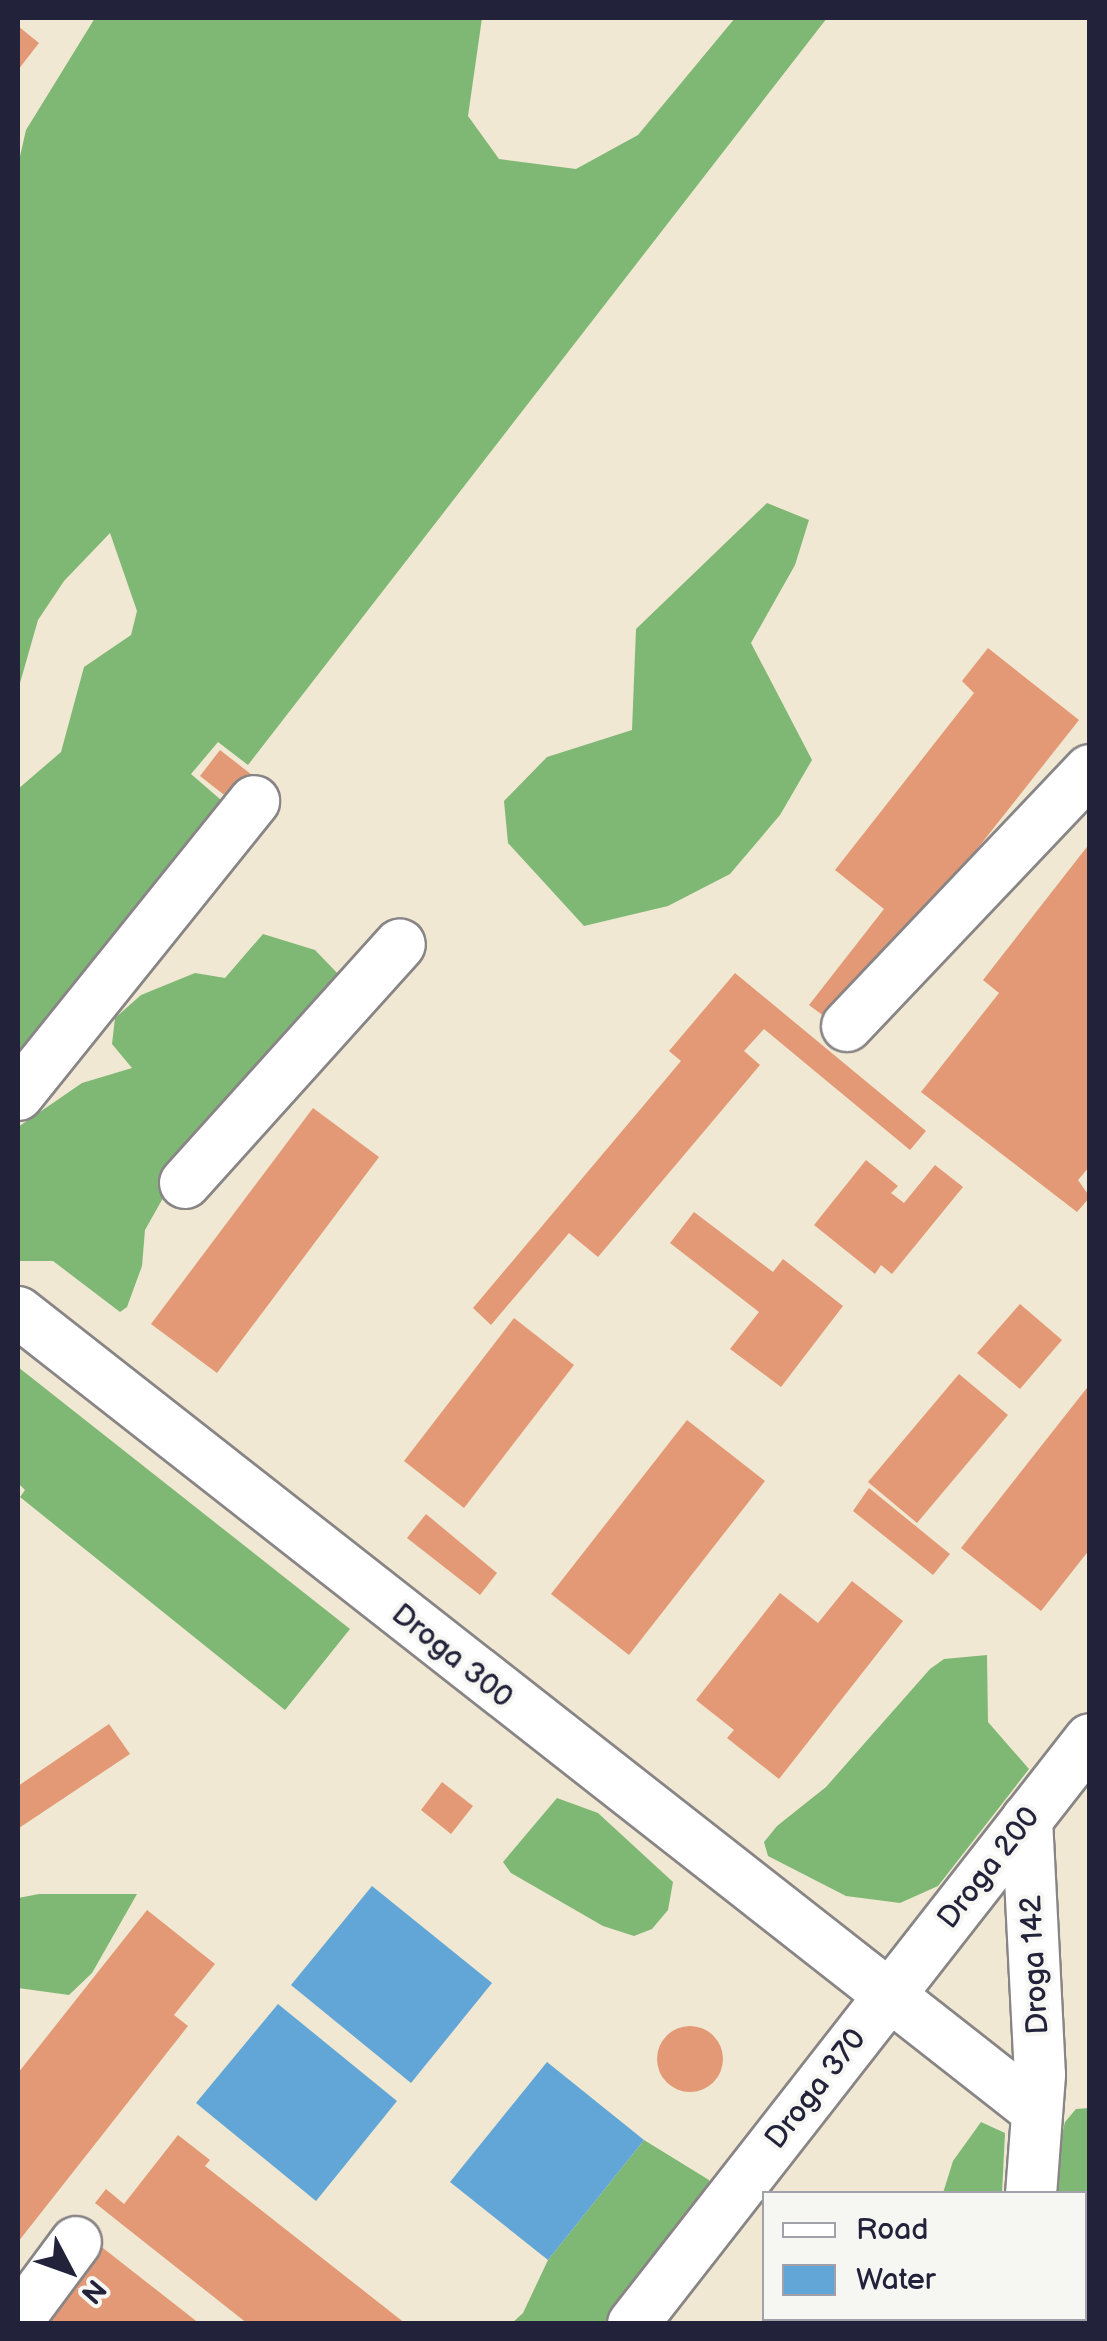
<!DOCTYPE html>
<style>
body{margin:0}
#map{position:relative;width:1107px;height:2341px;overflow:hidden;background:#f0e8d2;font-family:"Balsamiq Sans",sans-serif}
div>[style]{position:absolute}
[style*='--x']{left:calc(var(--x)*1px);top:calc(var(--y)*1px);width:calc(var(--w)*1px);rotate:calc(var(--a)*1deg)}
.forest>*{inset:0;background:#7fb875}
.water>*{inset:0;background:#61a6d6}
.building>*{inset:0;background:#e39975}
.round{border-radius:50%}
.roads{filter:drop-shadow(2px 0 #898586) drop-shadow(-2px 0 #898586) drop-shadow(0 2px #898586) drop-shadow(0 -2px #898586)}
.minor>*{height:50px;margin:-25px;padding:0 25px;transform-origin:25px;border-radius:25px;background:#fff}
span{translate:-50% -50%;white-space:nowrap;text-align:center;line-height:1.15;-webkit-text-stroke:8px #f6f6f2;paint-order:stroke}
.street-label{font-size:30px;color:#22223b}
.frame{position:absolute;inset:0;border:20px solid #22223b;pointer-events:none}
.legend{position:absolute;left:762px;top:2191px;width:325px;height:130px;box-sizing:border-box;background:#f6f6f2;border:2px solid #a1a1a9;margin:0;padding:12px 18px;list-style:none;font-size:30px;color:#22223b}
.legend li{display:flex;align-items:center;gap:20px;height:50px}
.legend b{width:50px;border:2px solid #a1a1a9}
.north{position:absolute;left:20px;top:2221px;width:100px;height:100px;-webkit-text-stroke:8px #f6f6f2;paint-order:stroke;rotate:131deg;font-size:28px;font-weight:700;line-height:40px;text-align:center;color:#22223b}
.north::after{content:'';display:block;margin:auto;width:35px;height:45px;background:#22223b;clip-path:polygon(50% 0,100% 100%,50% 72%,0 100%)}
</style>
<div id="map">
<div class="forest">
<i style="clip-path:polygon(95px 18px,482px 18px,468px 116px,499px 159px,576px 169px,638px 135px,735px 18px,827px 18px,248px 765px,218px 742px,191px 774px,221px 800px,18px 1060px,18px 789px,61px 752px,84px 667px,131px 635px,137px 611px,110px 533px,64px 581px,38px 620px,18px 690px,18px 165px,26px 130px)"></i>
<i style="clip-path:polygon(767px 503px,809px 520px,795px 565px,751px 643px,812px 760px,780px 815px,730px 874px,668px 906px,584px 926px,508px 843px,504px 801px,547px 757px,632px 730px,636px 629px)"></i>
<i style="clip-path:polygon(263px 934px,315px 950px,341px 977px,176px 1175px,145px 1230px,142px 1266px,127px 1307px,120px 1312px,53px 1261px,18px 1261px,18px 1127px,82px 1083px,132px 1068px,112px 1044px,115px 1018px,141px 995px,195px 973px,225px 978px)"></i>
<i style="clip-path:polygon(18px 1367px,350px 1629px,285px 1710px,20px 1497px,25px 1490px,18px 1483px)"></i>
<i style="clip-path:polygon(987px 1655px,988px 1722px,1029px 1769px,938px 1886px,900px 1903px,846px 1896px,768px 1856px,764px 1842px,777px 1826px,826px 1787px,930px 1669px,944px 1659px)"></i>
<i style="clip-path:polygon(557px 1798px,598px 1813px,673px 1882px,668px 1910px,652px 1929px,634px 1936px,603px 1926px,511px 1873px,503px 1862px)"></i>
<i style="clip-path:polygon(39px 1894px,137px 1894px,92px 1973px,69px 1995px,18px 1988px,18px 1898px)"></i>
<i style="clip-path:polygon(1089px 2108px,1089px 2323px,1033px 2324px,1084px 2318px,1084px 2194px,1048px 2193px,1065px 2122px,1076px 2109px)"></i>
<i style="clip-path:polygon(981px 2122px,1005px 2133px,1002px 2193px,943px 2193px,953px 2161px)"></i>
<i style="clip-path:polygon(644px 2140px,709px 2180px,707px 2207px,617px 2323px,511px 2324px,523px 2313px,548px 2260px)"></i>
</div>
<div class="water">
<i style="clip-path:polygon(372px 1886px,492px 1983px,411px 2083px,291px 1985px)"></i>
<i style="clip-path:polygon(278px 2004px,397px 2101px,316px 2201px,196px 2103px)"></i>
<i style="clip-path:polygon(547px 2062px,644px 2140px,548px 2260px,450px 2182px)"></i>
</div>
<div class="building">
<i style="clip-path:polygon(18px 26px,39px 43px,18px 70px)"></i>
<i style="clip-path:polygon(988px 648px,1079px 720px,837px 1026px,809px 1005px,884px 909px,835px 870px,974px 693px,962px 681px)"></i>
<i style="clip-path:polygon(220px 750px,252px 775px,232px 801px,200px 776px)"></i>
<i style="clip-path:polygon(1090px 843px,1090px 1166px,1078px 1180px,1090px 1197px,1077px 1212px,921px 1092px,999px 993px,983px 980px)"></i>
<i style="clip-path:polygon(735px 973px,926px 1131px,910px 1150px,764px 1029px,744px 1051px,760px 1065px,598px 1257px,569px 1233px,491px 1325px,473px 1308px,681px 1061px,669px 1051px)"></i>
<i style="clip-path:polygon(313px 1108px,379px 1157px,217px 1373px,151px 1324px)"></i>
<i style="clip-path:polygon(866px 1160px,898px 1186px,891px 1193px,904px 1203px,935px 1165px,963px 1187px,892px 1274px,881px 1265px,875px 1274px,814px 1225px)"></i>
<i style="clip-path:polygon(694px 1212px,773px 1272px,783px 1259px,843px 1306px,781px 1387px,730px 1349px,759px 1312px,670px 1243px)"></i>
<i style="clip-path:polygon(1020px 1304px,1062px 1340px,1020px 1389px,977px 1353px)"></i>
<i style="clip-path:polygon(514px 1318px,574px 1365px,464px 1508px,404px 1461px)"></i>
<i style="clip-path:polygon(959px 1374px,1008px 1415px,917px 1523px,868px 1482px)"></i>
<i style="clip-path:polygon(1090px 1384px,1090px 1549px,1041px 1611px,961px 1548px)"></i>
<i style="clip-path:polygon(687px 1420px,765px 1481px,629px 1655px,551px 1594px)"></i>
<i style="clip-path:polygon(869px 1488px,950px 1554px,933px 1575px,853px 1511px)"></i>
<i style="clip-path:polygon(426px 1514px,497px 1573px,480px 1595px,407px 1538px)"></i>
<i style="clip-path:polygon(852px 1581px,903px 1621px,779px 1779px,727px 1738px,734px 1730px,696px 1700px,780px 1593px,818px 1623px)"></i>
<i style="clip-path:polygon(109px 1724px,130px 1754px,19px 1828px,18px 1786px)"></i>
<i style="clip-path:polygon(442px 1782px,473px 1806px,451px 1834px,421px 1810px)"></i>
<i style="clip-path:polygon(147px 1910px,215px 1964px,174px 2015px,188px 2026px,18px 2242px,18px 2073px)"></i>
<i class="round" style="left:657px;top:2026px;width:66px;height:66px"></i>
<i style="clip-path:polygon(178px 2135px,210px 2160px,205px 2166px,406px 2324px,248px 2324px,95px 2203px,106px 2189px,124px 2204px)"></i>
<i style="clip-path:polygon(94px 2241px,200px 2324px,30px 2324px)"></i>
</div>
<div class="roads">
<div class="minor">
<i style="--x:847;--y:1026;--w:353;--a:-46.5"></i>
<i style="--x:18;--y:1095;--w:377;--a:-51.2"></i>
<i style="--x:185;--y:1183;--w:321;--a:-48"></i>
<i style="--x:18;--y:1312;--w:1295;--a:38.1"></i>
<i style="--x:1027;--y:1819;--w:256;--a:87.1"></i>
<i style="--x:1040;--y:2075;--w:119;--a:94.3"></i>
<i style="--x:18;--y:2320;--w:97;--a:-53.4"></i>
<i style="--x:633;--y:2324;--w:742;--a:-52"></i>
<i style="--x:1020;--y:2324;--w:6;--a:-90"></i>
</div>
</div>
<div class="street-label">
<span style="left:452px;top:1656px;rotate:39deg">Droga 300</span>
<span style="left:989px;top:1868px;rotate:-52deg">Droga 200</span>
<span style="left:1035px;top:1965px;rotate:-93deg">Droga 142</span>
<span style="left:816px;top:2089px;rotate:-52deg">Droga 370</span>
</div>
<div class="frame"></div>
<ul class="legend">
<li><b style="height:12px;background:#fff"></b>Road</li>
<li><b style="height:28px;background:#61a6d6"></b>Water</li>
</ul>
<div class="north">N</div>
</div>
